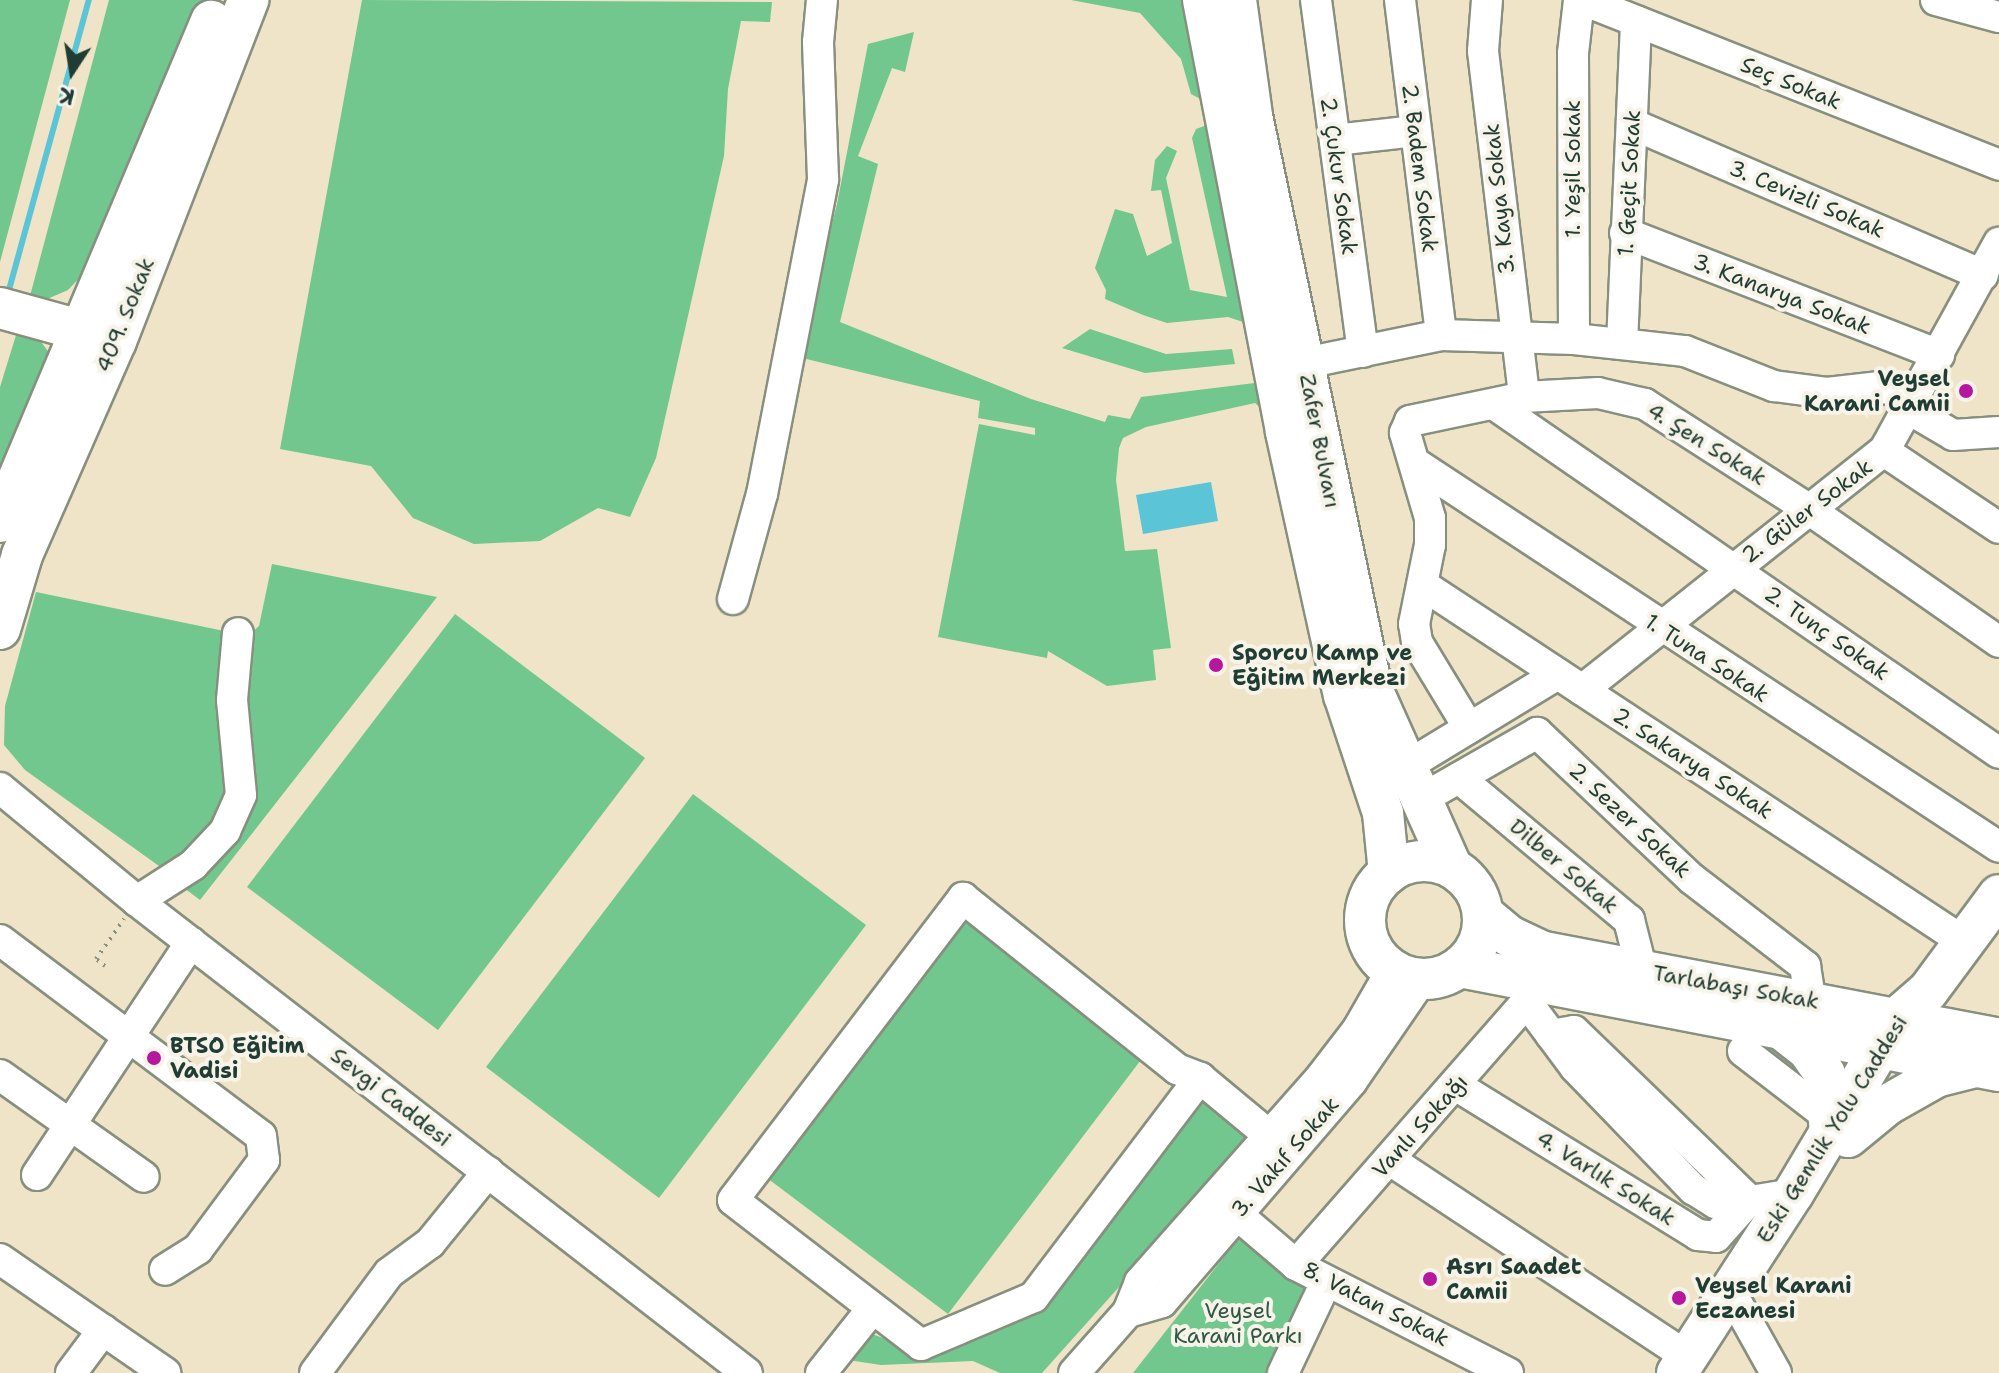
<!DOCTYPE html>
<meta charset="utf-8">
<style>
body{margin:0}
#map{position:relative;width:1999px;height:1373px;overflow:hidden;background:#efe4c7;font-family:"Shantell Sans",sans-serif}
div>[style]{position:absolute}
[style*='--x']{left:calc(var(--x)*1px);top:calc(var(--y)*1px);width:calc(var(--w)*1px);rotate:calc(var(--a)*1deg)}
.green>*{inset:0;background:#71c78d}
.water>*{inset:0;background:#5bc4d7}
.stream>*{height:6px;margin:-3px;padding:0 3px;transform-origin:3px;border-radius:3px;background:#5bc4d7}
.path>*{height:4px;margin-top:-2px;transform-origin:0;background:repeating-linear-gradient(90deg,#87907e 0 2px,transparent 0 8px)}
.roads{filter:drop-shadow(2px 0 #87907e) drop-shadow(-2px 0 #87907e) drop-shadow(0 2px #87907e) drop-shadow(0 -2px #87907e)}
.minor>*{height:30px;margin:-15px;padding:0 15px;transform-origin:15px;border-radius:15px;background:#fff}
.major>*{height:40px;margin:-20px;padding:0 20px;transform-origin:20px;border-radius:20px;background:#fff}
.major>.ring{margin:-20px;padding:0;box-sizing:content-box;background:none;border:40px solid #fff;border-radius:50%}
.dots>*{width:22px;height:22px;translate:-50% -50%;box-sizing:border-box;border:4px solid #f7f3e8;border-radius:50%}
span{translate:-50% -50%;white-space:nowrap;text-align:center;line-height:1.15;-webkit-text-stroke:8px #f7f3e8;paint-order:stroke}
.street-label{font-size:22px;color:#1f3d34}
.poi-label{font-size:22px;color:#1f3d34;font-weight:700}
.right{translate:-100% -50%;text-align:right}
.left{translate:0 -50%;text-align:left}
.park-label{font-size:22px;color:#2f5946}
.north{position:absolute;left:32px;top:32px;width:80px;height:80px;-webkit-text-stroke:6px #f7f3e8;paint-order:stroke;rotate:192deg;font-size:22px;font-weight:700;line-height:32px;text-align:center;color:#1f3d34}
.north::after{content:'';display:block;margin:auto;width:28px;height:36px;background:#1f3d34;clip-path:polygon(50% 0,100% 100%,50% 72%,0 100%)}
</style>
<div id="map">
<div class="green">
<i style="clip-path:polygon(0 0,70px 0,0 262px)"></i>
<i style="clip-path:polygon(109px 0,207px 0,138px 179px,90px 267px,68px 290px,45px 300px,30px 296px)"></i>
<i style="clip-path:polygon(362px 0,772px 2px,770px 22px,741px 21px,728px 89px,724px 156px,656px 458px,630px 517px,598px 508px,540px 541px,474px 544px,413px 518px,371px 466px,280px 449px)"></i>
<i style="clip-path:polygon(1071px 0,1201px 0,1204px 101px,1191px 94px,1181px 59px,1140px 13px)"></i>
<i style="clip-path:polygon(914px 32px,905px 72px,892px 68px,858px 156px,878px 164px,840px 322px,1031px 399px,1105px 422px,1108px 415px,1130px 419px,1141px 397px,1271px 381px,1272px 418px,1255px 403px,1146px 427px,1123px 438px,1119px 448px,1116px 480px,1125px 551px,1157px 549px,1171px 648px,1153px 650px,1156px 680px,1107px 686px,1048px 651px,1047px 658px,938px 637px,979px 424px,1035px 435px,1035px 428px,978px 418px,980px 401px,798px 357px,837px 204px,868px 44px)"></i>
<i style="clip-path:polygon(1207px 125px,1246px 323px,1228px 317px,1167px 323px,1143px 315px,1105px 299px,1106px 290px,1095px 268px,1115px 209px,1133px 214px,1147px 256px,1172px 243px,1161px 190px,1151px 191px,1155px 160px,1167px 146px,1177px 151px,1166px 178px,1190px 290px,1227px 297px,1192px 138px,1196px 129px)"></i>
<i style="clip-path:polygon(1090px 329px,1166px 354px,1232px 349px,1235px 364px,1145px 373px,1062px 348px)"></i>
<i style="clip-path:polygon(17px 332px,39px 339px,50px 354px,0 485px,0 387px)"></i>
<i style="clip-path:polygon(272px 564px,437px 597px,200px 900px,176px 882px,228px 843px,249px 635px,259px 626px)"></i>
<i style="clip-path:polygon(36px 592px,229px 632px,230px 809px,166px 871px,25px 770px,4px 745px,5px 706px)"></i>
<i style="clip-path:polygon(455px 614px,645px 758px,438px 1030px,247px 887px)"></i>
<i style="clip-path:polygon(693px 794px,866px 925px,659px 1198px,486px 1067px)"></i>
<i style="clip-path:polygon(972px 908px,1153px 1044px,948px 1314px,767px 1178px)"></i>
<i style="clip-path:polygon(1211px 1092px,1256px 1134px,1042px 1373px,1000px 1373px,973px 1361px,881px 1365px,848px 1360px,863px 1331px,898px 1343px,1062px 1282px)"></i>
<i style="clip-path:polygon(1238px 1239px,1310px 1289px,1270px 1373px,1133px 1373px)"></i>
</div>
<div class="water">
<i style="clip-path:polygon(1211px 482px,1218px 521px,1143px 534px,1136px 495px)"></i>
</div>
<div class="stream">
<i style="--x:7;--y:297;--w:308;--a:-74.6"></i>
</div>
<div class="path">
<i style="--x:105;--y:966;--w:11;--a:-142"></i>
<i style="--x:96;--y:959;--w:49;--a:-55"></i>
</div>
<div class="roads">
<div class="minor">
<i style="--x:1316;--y:0;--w:355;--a:82.4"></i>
<i style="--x:1400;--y:0;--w:337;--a:83"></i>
<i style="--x:1487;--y:0;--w:51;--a:94.5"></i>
<i style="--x:1483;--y:51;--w:348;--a:83.2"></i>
<i style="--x:1583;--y:0;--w:448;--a:21.6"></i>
<i style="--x:1936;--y:0;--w:65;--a:15.1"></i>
<i style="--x:1632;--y:124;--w:382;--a:23.3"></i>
<i style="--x:1335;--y:140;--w:81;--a:-6.4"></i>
<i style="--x:1625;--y:233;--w:337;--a:21.2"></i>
<i style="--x:1574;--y:339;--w:286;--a:-90.2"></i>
<i style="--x:1573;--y:53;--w:53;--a:-83.5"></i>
<i style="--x:1622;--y:344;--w:323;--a:-87.5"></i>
<i style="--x:1305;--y:363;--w:139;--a:-11.6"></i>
<i style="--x:1441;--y:335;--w:133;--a:1.7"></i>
<i style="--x:1574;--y:339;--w:112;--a:6.2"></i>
<i style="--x:1685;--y:351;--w:96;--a:21.5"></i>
<i style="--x:1774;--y:386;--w:53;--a:7.5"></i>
<i style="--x:1827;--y:393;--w:53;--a:-6.5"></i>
<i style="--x:1880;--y:387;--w:37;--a:14"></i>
<i style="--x:1495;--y:405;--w:612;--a:34.62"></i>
<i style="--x:1909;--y:409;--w:51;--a:30.6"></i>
<i style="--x:1953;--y:435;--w:46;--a:-3.7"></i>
<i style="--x:1884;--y:451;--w:138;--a:33.8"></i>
<i style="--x:1418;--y:465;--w:695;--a:33.32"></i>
<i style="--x:1423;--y:585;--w:647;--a:33.4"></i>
<i style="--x:733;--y:599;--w:109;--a:-74.6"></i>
<i style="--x:762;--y:494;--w:321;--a:-79"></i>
<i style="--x:823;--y:179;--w:137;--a:-92.1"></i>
<i style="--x:818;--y:42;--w:42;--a:-84.6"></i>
<i style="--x:1582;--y:690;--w:385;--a:-38.4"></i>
<i style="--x:1884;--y:451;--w:238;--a:-61.1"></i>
<i style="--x:1469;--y:728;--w:100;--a:-121.2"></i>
<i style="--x:1417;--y:642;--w:18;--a:-99"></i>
<i style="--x:1414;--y:624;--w:81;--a:-78.6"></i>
<i style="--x:1430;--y:545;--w:27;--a:-90"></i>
<i style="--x:1430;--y:518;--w:89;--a:-106.4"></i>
<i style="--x:1405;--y:433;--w:13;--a:-67"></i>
<i style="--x:1410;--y:421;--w:116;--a:-11.9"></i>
<i style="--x:1524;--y:397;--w:74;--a:-3.1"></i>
<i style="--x:1598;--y:393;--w:48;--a:13.2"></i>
<i style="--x:1645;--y:404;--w:193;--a:32.7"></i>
<i style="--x:1807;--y:508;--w:234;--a:34.9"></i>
<i style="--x:1405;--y:767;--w:179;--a:-31.3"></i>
<i style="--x:1459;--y:778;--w:222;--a:39.9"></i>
<i style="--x:1629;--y:920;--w:53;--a:75.7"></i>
<i style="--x:0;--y:788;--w:178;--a:39.5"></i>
<i style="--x:137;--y:901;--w:771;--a:37.73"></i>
<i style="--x:1420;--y:800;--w:135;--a:-29.8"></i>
<i style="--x:1537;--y:733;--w:213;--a:43.3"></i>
<i style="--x:1692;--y:879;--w:143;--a:37.6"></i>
<i style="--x:1805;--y:966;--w:33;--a:81"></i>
<i style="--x:137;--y:901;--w:67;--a:-32.7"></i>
<i style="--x:193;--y:865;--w:47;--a:-46.7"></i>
<i style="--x:225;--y:831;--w:39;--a:-66"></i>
<i style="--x:241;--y:795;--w:95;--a:-95.4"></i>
<i style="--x:232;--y:700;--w:67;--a:-84.9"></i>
<i style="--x:0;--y:940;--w:326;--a:36.9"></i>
<i style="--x:261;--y:1136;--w:24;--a:83"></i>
<i style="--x:264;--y:1160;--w:111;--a:126.6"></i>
<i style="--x:198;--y:1249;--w:39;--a:148"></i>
<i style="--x:1526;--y:1001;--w:82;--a:53.4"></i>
<i style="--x:1575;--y:1067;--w:170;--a:46"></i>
<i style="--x:1693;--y:1189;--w:26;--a:32"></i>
<i style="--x:1715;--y:1203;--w:17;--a:3"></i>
<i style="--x:1732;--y:1204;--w:62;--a:-9.3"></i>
<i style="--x:1551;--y:1035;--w:23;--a:-10"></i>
<i style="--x:1574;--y:1031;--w:243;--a:44"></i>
<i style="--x:1743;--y:1051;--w:110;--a:37.6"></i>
<i style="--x:0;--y:1075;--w:176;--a:35.3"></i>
<i style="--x:1200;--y:1078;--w:275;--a:127.2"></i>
<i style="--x:1034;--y:1297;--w:123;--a:157"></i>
<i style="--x:921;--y:1345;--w:237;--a:-142.4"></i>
<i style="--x:733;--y:1200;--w:380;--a:-52.7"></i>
<i style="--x:963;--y:898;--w:274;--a:38.6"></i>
<i style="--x:1177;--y:1069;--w:25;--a:21"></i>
<i style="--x:1200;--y:1078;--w:114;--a:39.7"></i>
<i style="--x:1457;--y:1086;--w:283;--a:31.7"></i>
<i style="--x:1698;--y:1235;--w:18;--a:6"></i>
<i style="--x:1716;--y:1237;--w:50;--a:-48.3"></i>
<i style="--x:1390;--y:1160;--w:357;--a:33.5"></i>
<i style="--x:37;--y:1175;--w:279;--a:-56.5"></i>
<i style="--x:1220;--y:1200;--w:100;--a:40.5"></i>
<i style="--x:1296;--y:1265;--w:238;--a:27"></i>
<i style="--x:0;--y:1259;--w:201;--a:34.6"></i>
<i style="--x:1296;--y:1265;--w:372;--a:-48.8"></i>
<i style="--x:1738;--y:1305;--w:78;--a:60.8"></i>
<i style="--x:1128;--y:1312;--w:35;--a:-16"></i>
<i style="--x:1162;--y:1302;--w:291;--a:-49.3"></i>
<i style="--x:1352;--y:1081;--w:124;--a:-55.5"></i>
<i style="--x:71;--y:1373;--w:54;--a:-53.3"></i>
<i style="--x:315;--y:1373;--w:124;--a:-53.5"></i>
<i style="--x:389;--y:1273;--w:51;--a:-36.2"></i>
<i style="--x:430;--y:1243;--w:92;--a:-50.8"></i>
<i style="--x:821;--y:1373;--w:82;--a:-51.4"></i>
<i style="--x:1074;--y:1373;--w:81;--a:-48.5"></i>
<i style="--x:1128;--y:1312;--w:32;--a:-68"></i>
<i style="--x:1140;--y:1282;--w:275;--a:-48.5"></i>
<i style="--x:1322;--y:1076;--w:59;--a:-52.5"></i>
<i style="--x:1358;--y:1029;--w:70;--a:-60.2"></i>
<i style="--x:1283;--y:1373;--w:101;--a:-64.7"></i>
</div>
<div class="major">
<i style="--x:1203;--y:0;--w:440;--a:79.1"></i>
<i style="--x:1286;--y:432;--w:269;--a:77.6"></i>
<i style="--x:1344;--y:695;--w:124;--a:71.7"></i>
<i style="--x:1383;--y:813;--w:60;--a:84.3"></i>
<i style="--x:1236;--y:0;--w:117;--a:82.1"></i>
<i style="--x:1252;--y:116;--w:585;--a:78.17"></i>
<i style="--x:1372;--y:689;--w:196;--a:65.9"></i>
<i style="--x:0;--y:308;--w:109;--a:15.4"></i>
<i style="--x:0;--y:522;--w:544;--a:-67.16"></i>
<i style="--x:0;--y:629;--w:77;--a:-73.4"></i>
<i style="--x:22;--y:555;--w:234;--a:-66.3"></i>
<i style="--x:116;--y:341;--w:366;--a:-68.8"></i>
<i class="ring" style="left:1365px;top:861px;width:78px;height:78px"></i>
<i style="--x:1483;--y:914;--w:34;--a:40"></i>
<i style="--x:1509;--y:936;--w:38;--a:25"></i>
<i style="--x:1544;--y:952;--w:463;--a:10.8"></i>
<i style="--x:1460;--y:967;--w:549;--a:10.92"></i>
<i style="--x:1780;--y:1028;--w:36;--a:38"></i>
<i style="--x:1808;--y:1050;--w:29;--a:55"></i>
<i style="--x:1825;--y:1074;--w:60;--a:85.2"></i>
<i style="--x:1848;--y:1137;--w:50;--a:-39.4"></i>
<i style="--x:1887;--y:1105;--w:56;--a:-29.7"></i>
<i style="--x:1936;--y:1077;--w:40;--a:-14.4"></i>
<i style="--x:1677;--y:1373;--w:213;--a:-57.1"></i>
<i style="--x:1793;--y:1194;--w:207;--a:-59.2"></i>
<i style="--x:1899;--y:1016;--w:38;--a:-41"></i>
<i style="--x:1928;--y:991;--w:119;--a:-53.5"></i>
</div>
</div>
<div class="dots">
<i style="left:1966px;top:391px;background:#b5179e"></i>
<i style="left:1216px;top:665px;background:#b5179e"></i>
<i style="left:154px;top:1058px;background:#b5179e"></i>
<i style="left:1430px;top:1279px;background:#b5179e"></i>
<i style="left:1679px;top:1298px;background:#b5179e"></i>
</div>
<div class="street-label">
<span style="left:1791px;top:83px;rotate:22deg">Seç Sokak</span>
<span style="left:1420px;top:168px;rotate:83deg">2. Badem Sokak</span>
<span style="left:1573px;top:169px;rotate:-90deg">1. Yeşil Sokak</span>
<span style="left:1339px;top:176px;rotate:82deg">2. Çukur Sokak</span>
<span style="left:1629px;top:183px;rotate:-87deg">1. Geçit Sokak</span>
<span style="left:1499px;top:199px;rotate:-96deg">3. Kaya Sokak</span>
<span style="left:1807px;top:199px;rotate:23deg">3. Cevizli Sokak</span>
<span style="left:1782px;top:294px;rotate:21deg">3. Kanarya Sokak</span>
<span style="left:125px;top:315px;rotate:-68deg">409. Sokak</span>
<span style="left:1320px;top:441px;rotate:79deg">Zafer Bulvarı</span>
<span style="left:1707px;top:444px;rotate:32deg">4. Şen Sokak</span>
<span style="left:1807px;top:511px;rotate:-37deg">2. Güler Sokak</span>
<span style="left:1827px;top:633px;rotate:35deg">2. Tunç Sokak</span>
<span style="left:1707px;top:658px;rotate:33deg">1. Tuna Sokak</span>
<span style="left:1693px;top:763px;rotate:33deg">2. Sakarya Sokak</span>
<span style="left:1630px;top:820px;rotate:43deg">2. Sezer Sokak</span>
<span style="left:1564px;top:866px;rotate:40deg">Dilber Sokak</span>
<span style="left:1736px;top:987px;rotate:10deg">Tarlabaşı Sokak</span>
<span style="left:391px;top:1097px;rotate:38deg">Sevgi Caddesi</span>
<span style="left:1420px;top:1126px;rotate:-48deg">Vanlı Sokağı</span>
<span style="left:1832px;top:1129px;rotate:-58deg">Eski Gemlik Yolu Caddesi</span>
<span style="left:1285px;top:1157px;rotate:-49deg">3. Vakıf Sokak</span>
<span style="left:1606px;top:1178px;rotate:32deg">4. Varlık Sokak</span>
<span style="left:1376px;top:1304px;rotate:27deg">8. Vatan Sokak</span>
</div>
<div class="poi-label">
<span class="right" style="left:1950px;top:391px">Veysel<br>Karani Camii</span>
<span class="left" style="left:1232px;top:665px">Sporcu Kamp ve<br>Eğitim Merkezi</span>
<span class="left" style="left:170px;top:1058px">BTSO Eğitim<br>Vadisi</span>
<span class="left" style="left:1446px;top:1279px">Asrı Saadet<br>Camii</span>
<span class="left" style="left:1695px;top:1298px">Veysel Karani<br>Eczanesi</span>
</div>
<div class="park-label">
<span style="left:1238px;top:1323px">Veysel<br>Karani Parkı</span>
</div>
<div class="north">K</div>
</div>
